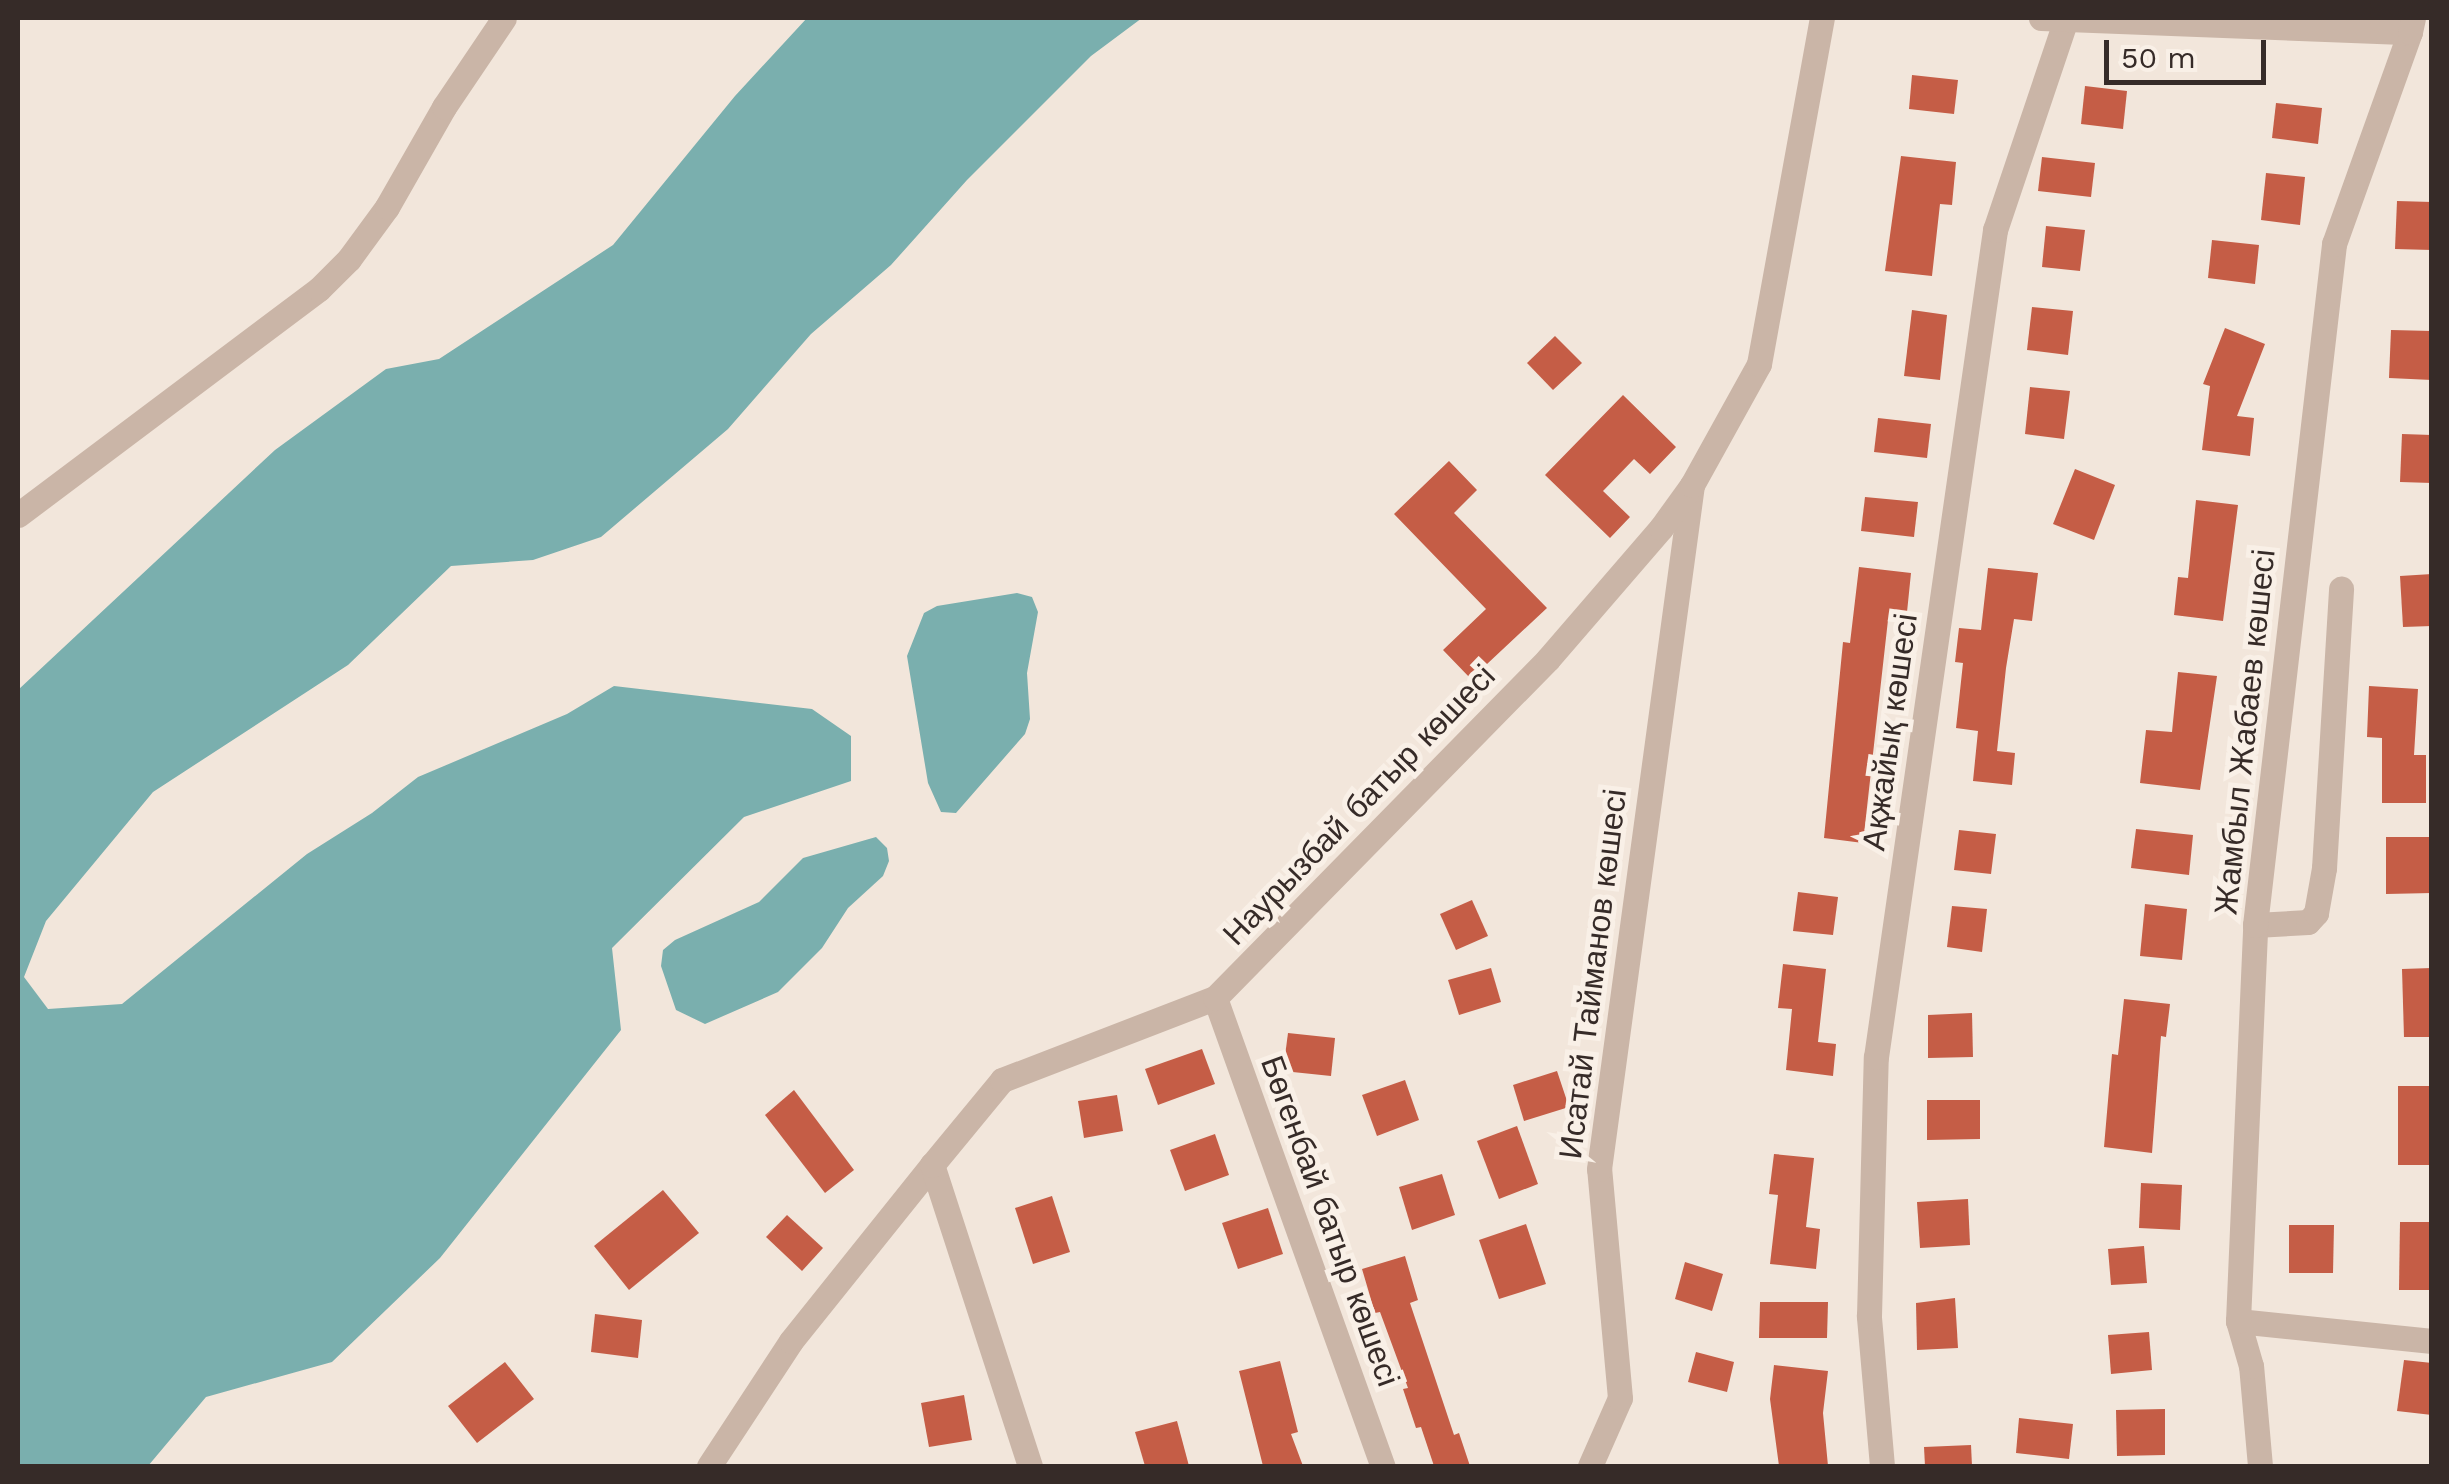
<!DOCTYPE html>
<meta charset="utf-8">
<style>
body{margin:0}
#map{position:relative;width:2449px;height:1484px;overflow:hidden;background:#f2e6db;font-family:"Work Sans",sans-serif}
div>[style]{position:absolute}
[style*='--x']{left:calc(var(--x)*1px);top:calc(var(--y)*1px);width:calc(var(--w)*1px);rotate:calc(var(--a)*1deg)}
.water>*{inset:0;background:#7aafae}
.building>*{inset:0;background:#c55d46}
.minor>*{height:25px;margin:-12.5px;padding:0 12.5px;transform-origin:12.5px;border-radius:12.5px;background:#cab5a7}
.tertiary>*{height:25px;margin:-12.5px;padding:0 12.5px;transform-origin:12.5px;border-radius:12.5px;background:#cab5a7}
span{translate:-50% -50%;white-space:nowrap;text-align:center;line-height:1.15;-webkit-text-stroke:10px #f9f0e7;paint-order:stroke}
.street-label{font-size:32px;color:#362b28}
.frame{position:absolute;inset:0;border:20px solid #362b28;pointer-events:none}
.scale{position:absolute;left:2104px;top:40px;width:162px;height:45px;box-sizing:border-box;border:5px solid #362b28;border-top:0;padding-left:12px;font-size:30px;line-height:35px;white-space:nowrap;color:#362b28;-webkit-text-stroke:8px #f9f0e7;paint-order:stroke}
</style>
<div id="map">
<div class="water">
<i style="clip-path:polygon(807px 18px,1142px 18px,1091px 56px,967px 180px,891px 265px,811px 334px,728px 429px,601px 537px,533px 560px,451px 566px,348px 665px,153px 792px,46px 921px,24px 977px,48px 1009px,122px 1004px,307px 854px,372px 813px,418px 777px,567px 714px,614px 686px,812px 709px,851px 736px,851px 781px,744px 817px,612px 948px,621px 1030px,440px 1258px,332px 1362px,206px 1397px,148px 1466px,18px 1466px,18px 690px,275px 450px,386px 369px,439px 359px,613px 245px,735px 96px)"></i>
<i style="clip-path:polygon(1017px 593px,1032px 597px,1038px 612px,1027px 673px,1030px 719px,1025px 734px,956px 813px,941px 812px,928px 783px,907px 656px,924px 613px,937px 606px)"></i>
<i style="clip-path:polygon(876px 837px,887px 848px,889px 861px,883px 876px,848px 908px,822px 948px,778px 992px,705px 1024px,676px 1010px,661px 966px,663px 950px,675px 940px,759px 902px,803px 858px)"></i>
</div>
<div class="building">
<i style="clip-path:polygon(1912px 75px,1958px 80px,1954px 114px,1909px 109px)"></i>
<i style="clip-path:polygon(2085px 86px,2127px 91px,2123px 129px,2081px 124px)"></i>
<i style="clip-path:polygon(2276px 103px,2322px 108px,2318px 144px,2272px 138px)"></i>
<i style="clip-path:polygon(1901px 156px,1956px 162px,1952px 205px,1940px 204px,1932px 276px,1885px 271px)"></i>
<i style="clip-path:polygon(2042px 157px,2095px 163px,2091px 197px,2038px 191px)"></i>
<i style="clip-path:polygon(2266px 173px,2305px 177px,2300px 225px,2261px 220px)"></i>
<i style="clip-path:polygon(2397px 201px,2432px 202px,2432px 250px,2395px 249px)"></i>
<i style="clip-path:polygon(2046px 226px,2085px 230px,2080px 271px,2042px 267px)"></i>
<i style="clip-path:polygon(2212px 240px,2259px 245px,2255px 284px,2208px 278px)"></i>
<i style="clip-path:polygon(2032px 307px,2073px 311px,2068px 355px,2027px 350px)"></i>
<i style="clip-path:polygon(1912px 310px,1947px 315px,1940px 380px,1904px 376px)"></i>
<i style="clip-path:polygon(2225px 328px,2265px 344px,2237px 416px,2254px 418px,2250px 456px,2202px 450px,2210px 386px,2203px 384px)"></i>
<i style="clip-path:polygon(2391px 330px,2432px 331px,2432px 380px,2389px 378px)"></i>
<i style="clip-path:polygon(1555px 336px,1582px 363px,1553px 390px,1527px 363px)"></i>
<i style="clip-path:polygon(2030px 387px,2070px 391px,2064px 439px,2025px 434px)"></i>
<i style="clip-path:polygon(1623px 395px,1676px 447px,1650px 474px,1634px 459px,1603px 491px,1630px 517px,1610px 538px,1545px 475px)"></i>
<i style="clip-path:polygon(1878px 418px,1931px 424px,1927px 458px,1874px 452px)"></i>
<i style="clip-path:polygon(2402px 434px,2432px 435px,2432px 483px,2400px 482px)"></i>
<i style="clip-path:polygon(1449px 461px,1477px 490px,1454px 513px,1547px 608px,1471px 679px,1443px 650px,1486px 609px,1394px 514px)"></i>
<i style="clip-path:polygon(2075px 469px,2115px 485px,2094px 540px,2053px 524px)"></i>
<i style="clip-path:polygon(1865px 497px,1918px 502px,1914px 537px,1861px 531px)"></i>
<i style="clip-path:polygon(2196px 500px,2238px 505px,2223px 621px,2174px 615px,2178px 577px,2188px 578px)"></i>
<i style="clip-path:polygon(1859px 567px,1911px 573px,1906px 622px,1888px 620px,1863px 843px,1824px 838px,1843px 642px,1850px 643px)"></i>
<i style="clip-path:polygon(1988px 568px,2038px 573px,2032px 621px,2014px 619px,2006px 668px,1997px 751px,2015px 753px,2012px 785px,1973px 781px,1978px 731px,1956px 728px,1963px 663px,1955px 662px,1959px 628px,1981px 630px)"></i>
<i style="clip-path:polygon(2432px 574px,2432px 626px,2403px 627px,2400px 576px)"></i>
<i style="clip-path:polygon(2178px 672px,2217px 676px,2200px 790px,2140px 783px,2146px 730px,2172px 732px)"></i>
<i style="clip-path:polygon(2369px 686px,2418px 689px,2414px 755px,2426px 755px,2426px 803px,2382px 803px,2382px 738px,2367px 737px)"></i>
<i style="clip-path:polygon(2136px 829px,2193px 835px,2189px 875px,2131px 868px)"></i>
<i style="clip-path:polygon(1959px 830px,1996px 834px,1991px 874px,1954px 870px)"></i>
<i style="clip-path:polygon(2386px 837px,2432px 837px,2432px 893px,2386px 894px)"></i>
<i style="clip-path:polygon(1798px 892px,1838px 897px,1833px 935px,1793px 931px)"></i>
<i style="clip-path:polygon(1472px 900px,1488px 936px,1456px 950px,1440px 914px)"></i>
<i style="clip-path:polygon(2145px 904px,2187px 909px,2182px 960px,2140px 956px)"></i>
<i style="clip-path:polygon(1952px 906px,1987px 909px,1982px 952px,1947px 947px)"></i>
<i style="clip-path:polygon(1783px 964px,1826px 969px,1818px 1042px,1836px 1044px,1833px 1076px,1786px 1070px,1792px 1009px,1778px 1008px)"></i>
<i style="clip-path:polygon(1491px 968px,1501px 1002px,1459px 1015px,1448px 980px)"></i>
<i style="clip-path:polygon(2432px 968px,2432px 1037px,2404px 1037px,2402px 969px)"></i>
<i style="clip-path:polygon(2124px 999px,2170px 1004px,2166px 1037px,2161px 1036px,2152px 1153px,2104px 1147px,2112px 1054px,2118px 1055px)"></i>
<i style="clip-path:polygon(1972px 1013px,1973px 1057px,1928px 1058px,1928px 1015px)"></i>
<i style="clip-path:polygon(1288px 1033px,1335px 1038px,1331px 1076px,1283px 1071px)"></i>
<i style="clip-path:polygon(1202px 1049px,1215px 1084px,1158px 1105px,1145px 1069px)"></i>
<i style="clip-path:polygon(1557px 1071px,1569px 1107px,1524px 1121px,1513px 1085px)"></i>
<i style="clip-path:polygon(1405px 1080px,1419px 1120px,1377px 1136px,1362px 1095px)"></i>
<i style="clip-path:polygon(2398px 1086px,2432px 1086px,2432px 1165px,2398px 1165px)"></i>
<i style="clip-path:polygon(794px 1090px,854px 1170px,825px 1193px,765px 1115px)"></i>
<i style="clip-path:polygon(1117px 1095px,1123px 1131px,1084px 1138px,1078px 1101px)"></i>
<i style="clip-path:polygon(1927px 1100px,1980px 1100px,1980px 1139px,1927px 1140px)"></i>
<i style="clip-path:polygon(1517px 1126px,1538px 1184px,1499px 1199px,1477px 1141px)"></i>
<i style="clip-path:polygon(1215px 1134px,1229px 1175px,1185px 1191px,1170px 1150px)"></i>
<i style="clip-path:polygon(1774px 1154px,1814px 1158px,1806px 1227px,1820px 1229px,1816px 1269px,1770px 1264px,1778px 1195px,1769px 1194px)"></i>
<i style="clip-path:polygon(1442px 1174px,1455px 1215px,1412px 1230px,1399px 1187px)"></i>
<i style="clip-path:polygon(2141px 1183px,2182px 1185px,2180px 1230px,2139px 1228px)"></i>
<i style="clip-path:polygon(663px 1190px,699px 1233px,629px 1290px,594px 1246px)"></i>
<i style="clip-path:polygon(1052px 1196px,1070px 1252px,1033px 1264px,1015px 1208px)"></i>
<i style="clip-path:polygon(1968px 1199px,1970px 1245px,1920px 1248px,1917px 1202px)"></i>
<i style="clip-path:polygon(1268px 1208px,1283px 1254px,1238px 1269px,1222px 1223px)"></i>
<i style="clip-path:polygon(787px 1215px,823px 1248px,802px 1271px,766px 1237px)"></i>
<i style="clip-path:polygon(2400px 1222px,2432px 1222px,2432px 1290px,2399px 1290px)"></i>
<i style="clip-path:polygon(1526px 1224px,1546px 1284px,1499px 1299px,1479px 1240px)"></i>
<i style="clip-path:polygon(2289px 1225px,2334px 1225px,2333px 1273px,2289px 1273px)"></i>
<i style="clip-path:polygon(2144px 1246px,2147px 1283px,2111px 1285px,2108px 1249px)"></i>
<i style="clip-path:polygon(1405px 1256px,1418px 1300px,1410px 1303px,1454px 1435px,1459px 1433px,1470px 1466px,1434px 1466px,1421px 1427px,1416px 1428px,1403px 1389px,1408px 1388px,1380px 1312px,1375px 1313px,1362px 1269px)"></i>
<i style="clip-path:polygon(1685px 1262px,1723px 1274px,1712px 1311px,1675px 1299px)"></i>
<i style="clip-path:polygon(1955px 1298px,1958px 1348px,1917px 1350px,1916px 1303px)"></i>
<i style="clip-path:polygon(1760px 1302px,1828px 1302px,1827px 1338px,1759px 1338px)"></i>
<i style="clip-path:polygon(595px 1314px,642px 1320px,638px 1358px,591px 1352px)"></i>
<i style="clip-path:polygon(2149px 1332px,2152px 1370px,2111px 1374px,2108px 1335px)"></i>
<i style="clip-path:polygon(1696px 1352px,1734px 1362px,1727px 1392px,1688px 1382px)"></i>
<i style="clip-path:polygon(2404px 1360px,2432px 1363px,2432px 1415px,2397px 1411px)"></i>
<i style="clip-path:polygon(1280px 1361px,1298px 1432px,1291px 1434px,1303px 1466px,1263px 1466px,1239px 1371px)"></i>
<i style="clip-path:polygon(505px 1362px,534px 1399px,477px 1443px,448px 1406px)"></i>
<i style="clip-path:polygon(1774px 1365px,1828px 1371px,1823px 1413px,1828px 1466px,1779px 1466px,1770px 1399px)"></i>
<i style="clip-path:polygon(964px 1395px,972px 1440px,929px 1447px,921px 1403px)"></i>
<i style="clip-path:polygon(2165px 1409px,2165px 1455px,2117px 1456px,2116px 1410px)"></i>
<i style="clip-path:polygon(2019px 1418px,2073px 1424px,2069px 1459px,2016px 1453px)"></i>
<i style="clip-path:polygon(1177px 1421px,1189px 1466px,1145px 1466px,1135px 1432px)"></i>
<i style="clip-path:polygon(1971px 1445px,1972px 1466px,1925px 1466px,1924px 1447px)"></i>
</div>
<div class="minor">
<i style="--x:18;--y:515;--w:376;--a:-36.9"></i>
<i style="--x:319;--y:289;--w:42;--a:-45"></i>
<i style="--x:349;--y:259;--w:64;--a:-53.8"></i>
<i style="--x:387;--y:207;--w:115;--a:-60.3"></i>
<i style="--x:444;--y:107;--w:107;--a:-56"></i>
<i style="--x:2255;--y:925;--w:53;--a:-3.2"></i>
<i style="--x:2308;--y:922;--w:12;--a:-48"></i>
<i style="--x:2316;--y:913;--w:46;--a:-79.9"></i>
<i style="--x:2324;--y:868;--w:280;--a:-86.5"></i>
<i style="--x:1215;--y:998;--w:497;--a:70.3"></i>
<i style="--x:2238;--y:1321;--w:195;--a:5.9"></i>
<i style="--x:709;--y:1466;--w:149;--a:-56.7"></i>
<i style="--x:791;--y:1341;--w:226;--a:-51.3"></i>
<i style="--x:1590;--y:1466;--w:74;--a:-66.2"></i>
<i style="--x:1620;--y:1398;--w:230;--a:-95.2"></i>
<i style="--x:1599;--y:1169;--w:690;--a:-82.26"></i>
<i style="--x:1882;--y:1466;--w:151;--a:-95"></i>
<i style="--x:1869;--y:1316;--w:259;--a:-88.5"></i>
<i style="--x:1876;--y:1057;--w:836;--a:-81.81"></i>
<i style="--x:1995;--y:230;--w:223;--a:-71.4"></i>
<i style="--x:2260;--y:1466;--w:100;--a:-95.1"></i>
<i style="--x:2251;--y:1366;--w:47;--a:-106.1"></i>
<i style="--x:2238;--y:1321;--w:396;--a:-87.5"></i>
<i style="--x:2255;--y:925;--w:686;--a:-83.38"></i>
<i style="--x:2334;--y:244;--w:225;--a:-70.3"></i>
</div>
<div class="tertiary">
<i style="--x:2041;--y:18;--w:369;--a:2.2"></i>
<i style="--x:2410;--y:32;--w:14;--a:-78"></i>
<i style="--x:1030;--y:1466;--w:317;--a:-108"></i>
<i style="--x:932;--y:1165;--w:110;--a:-50.5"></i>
<i style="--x:1002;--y:1080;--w:228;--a:-21.1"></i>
<i style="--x:1215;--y:998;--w:475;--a:-45.5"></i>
<i style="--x:1548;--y:659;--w:173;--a:-49.2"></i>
<i style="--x:1661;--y:528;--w:53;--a:-54.2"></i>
<i style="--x:1692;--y:485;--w:138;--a:-61"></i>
<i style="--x:1759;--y:364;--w:352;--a:-79.7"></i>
</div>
<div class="street-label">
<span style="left:1890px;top:732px;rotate:-82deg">Ақжайық көшесі</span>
<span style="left:2245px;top:732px;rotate:-84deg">Жамбыл Жабаев көшесі</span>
<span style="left:1359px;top:805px;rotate:-46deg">Наурызбай батыр көшесі</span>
<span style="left:1593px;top:974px;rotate:-83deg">Исатай Тайманов көшесі</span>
<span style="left:1330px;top:1221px;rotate:70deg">Бөгенбай батыр көшесі</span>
</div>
<div class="frame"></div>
<div class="scale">50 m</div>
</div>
